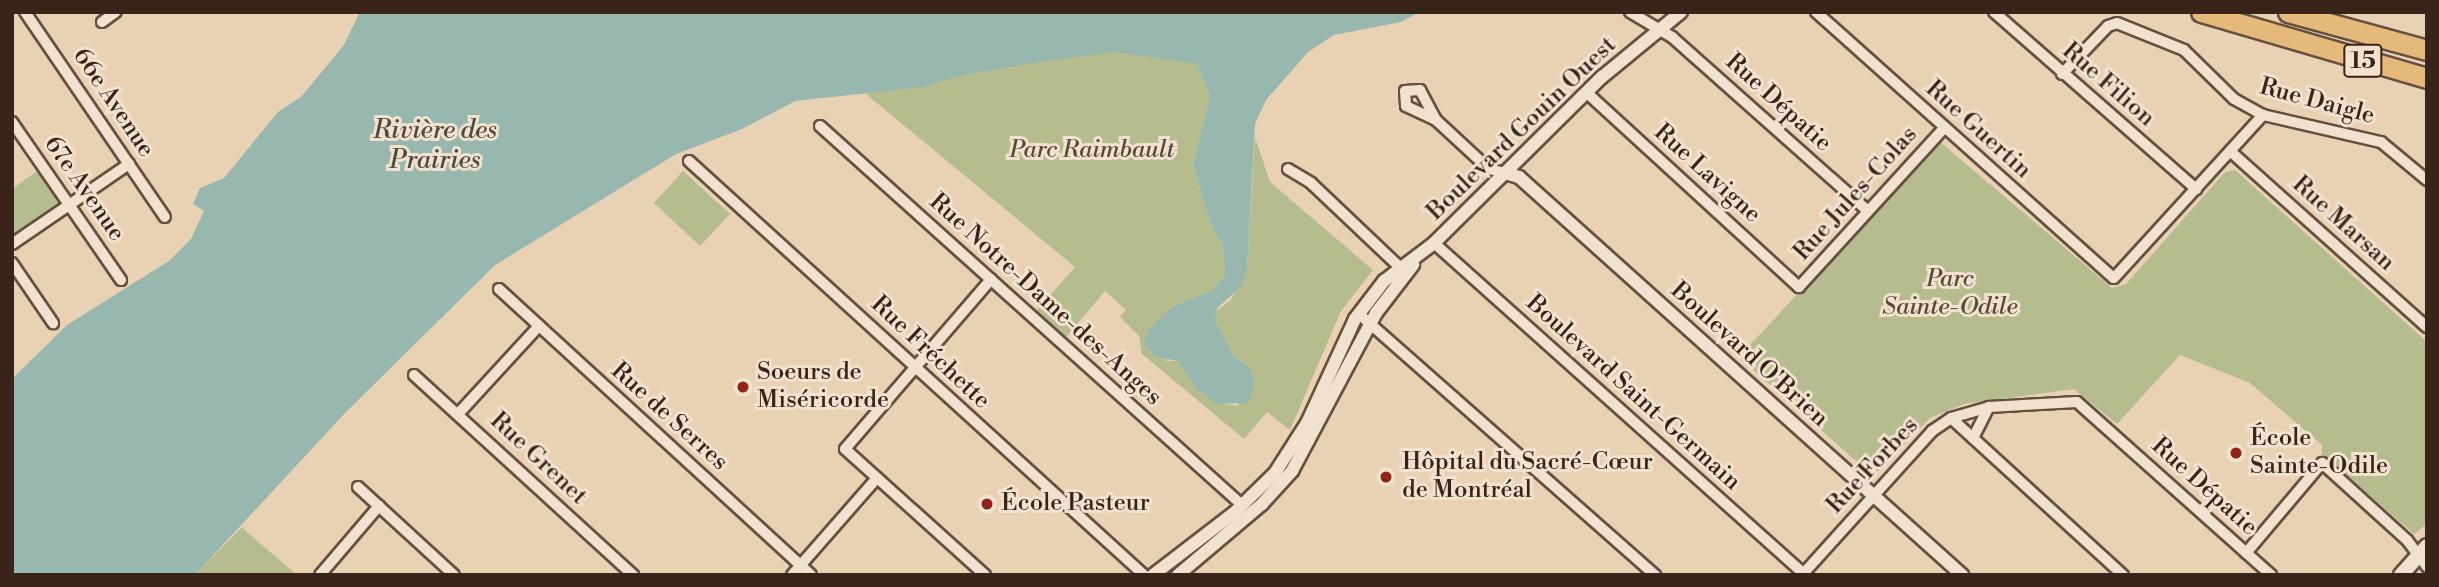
<!DOCTYPE html>
<meta charset="utf-8">
<style>
body{margin:0}
#map{position:relative;width:2439px;height:587px;overflow:hidden;background:#e8d2b3;font-family:"Libre Bodoni",serif}
div>[style]{position:absolute}
[style*='--x']{left:calc(var(--x)*1px);top:calc(var(--y)*1px);width:calc(var(--w)*1px);rotate:calc(var(--a)*1deg)}
.green>*{inset:0;background:#b5bc8d}
.water>*{inset:0;background:#97b7af}
.roads{filter:drop-shadow(2px 0 #655040) drop-shadow(-2px 0 #655040) drop-shadow(0 2px #655040) drop-shadow(0 -2px #655040)}
.minor>*{height:10px;margin:-5px;padding:0 5px;transform-origin:5px;border-radius:5px;background:#f0e2ce}
.tertiary>*{height:12px;margin:-6px;padding:0 6px;transform-origin:6px;border-radius:6px;background:#f0e2ce}
.secondary>*{height:14px;margin:-7px;padding:0 7px;transform-origin:7px;border-radius:7px;background:#f0e2ce}
.motorway>*{height:19px;margin:-9.5px;padding:0 9.5px;transform-origin:9.5px;border-radius:9.5px;background:#e4b97a}
.dots>*{width:19px;height:19px;translate:-50% -50%;box-sizing:border-box;border:4px solid #f0e2ce;border-radius:50%}
span{translate:-50% -50%;white-space:nowrap;text-align:center;line-height:1.15;-webkit-text-stroke:6px #f0e2ce;paint-order:stroke}
.shield-label span{padding:2px 5px;background:#f0e2ce;border:2px solid;border-radius:5px;-webkit-text-stroke-width:0}
.shield-label{font-size:23px;color:#39241a;font-weight:700}
.street-label{font-size:24px;color:#39241a}
.park-label{font-size:24px;color:#584a37;font-style:italic}
.poi-label{font-size:24px;color:#39241a}
.left{translate:0 -50%;text-align:left}
.water-label{font-size:26px;color:#50493f;font-style:italic}
.frame{position:absolute;inset:0;border:14px solid #39241a;pointer-events:none}
</style>
<div id="map">
<div class="green">
<i style="clip-path:polygon(1115px 45px,1197px 64px,1210px 96px,1193px 165px,1209px 220px,1223px 247px,1225px 275px,1211px 291px,1174px 306px,1166px 361px,1178px 361px,1217px 403px,1238px 406px,1249px 367px,1234px 356px,1215px 320px,1215px 312px,1231px 300px,1247px 269px,1255px 137px,1270px 182px,1373px 270px,1341px 311px,1290px 430px,1267px 412px,1244px 439px,1142px 354px,1139px 336px,1120px 317px,1126px 310px,1105px 291px,1066px 337px,1037px 310px,1075px 267px,866px 94px,918px 78px)"></i>
<i style="clip-path:polygon(1939px 141px,2112px 288px,2126px 284px,2225px 172px,2235px 170px,2427px 342px,2427px 524px,2414px 534px,2334px 464px,2322px 460px,2322px 445px,2250px 383px,2180px 355px,2117px 424px,2074px 389px,1964px 404px,1930px 418px,1873px 476px,1739px 357px)"></i>
<i style="clip-path:polygon(43px 167px,68px 205px,12px 244px,12px 189px)"></i>
<i style="clip-path:polygon(683px 171px,730px 214px,700px 246px,654px 203px)"></i>
<i style="clip-path:polygon(242px 527px,248px 533px,297px 575px,195px 575px)"></i>
</div>
<div class="water">
<i style="clip-path:polygon(360px 12px,1419px 12px,1401px 22px,1334px 35px,1308px 52px,1266px 100px,1255px 124px,1247px 269px,1241px 287px,1217px 308px,1215px 320px,1234px 356px,1249px 367px,1255px 383px,1248px 403px,1217px 404px,1197px 389px,1178px 361px,1156px 357px,1144px 343px,1149px 329px,1174px 306px,1211px 291px,1225px 275px,1223px 247px,1209px 220px,1193px 165px,1210px 96px,1197px 64px,1115px 52px,1046px 61px,962px 75px,923px 87px,795px 101px,742px 129px,676px 154px,495px 265px,345px 413px,195px 575px,12px 575px,12px 379px,67px 325px,169px 261px,191px 239px,204px 211px,193px 204px,200px 188px,224px 178px,278px 112px,301px 97px,344px 45px)"></i>
</div>
<div class="roads">
<div class="minor">
<i style="--x:25;--y:12;--w:248;--a:55.7"></i>
<i style="--x:1630;--y:12;--w:49;--a:30.8"></i>
<i style="--x:1672;--y:37;--w:262;--a:41.6"></i>
<i style="--x:1816;--y:12;--w:399;--a:41.8"></i>
<i style="--x:2114;--y:278;--w:221;--a:-47.6"></i>
<i style="--x:1994;--y:12;--w:269;--a:41.2"></i>
<i style="--x:102;--y:22;--w:17;--a:-36"></i>
<i style="--x:2062;--y:74;--w:66;--a:-46.2"></i>
<i style="--x:2108;--y:26;--w:9;--a:-18"></i>
<i style="--x:2117;--y:23;--w:72;--a:21.9"></i>
<i style="--x:2184;--y:50;--w:70;--a:44.4"></i>
<i style="--x:2234;--y:99;--w:33;--a:29"></i>
<i style="--x:2263;--y:115;--w:121;--a:12.9"></i>
<i style="--x:2381;--y:142;--w:60;--a:39.6"></i>
<i style="--x:1586;--y:92;--w:289;--a:42.5"></i>
<i style="--x:1799;--y:287;--w:215;--a:-47.6"></i>
<i style="--x:1436;--y:120;--w:34;--a:-118"></i>
<i style="--x:1420;--y:90;--w:15;--a:176"></i>
<i style="--x:1405;--y:91;--w:15;--a:86"></i>
<i style="--x:1406;--y:106;--w:33;--a:25"></i>
<i style="--x:1436;--y:120;--w:72;--a:42.8"></i>
<i style="--x:1489;--y:169;--w:16;--a:14"></i>
<i style="--x:12;--y:122;--w:192;--a:55.4"></i>
<i style="--x:820;--y:126;--w:567;--a:41.93"></i>
<i style="--x:2230;--y:151;--w:264;--a:41.8"></i>
<i style="--x:689;--y:161;--w:615;--a:42.3"></i>
<i style="--x:1288;--y:169;--w:27;--a:31"></i>
<i style="--x:1311;--y:183;--w:131;--a:43.5"></i>
<i style="--x:1434;--y:243;--w:498;--a:41.8"></i>
<i style="--x:12;--y:244;--w:142;--a:-34.4"></i>
<i style="--x:12;--y:263;--w:73;--a:55.7"></i>
<i style="--x:499;--y:289;--w:423;--a:42.5"></i>
<i style="--x:1359;--y:314;--w:395;--a:41.4"></i>
<i style="--x:414;--y:375;--w:297;--a:42.4"></i>
<i style="--x:458;--y:414;--w:120;--a:-47.4"></i>
<i style="--x:1951;--y:418;--w:233;--a:42.4"></i>
<i style="--x:1973;--y:438;--w:35;--a:-63"></i>
<i style="--x:358;--y:487;--w:130;--a:42.5"></i>
<i style="--x:2246;--y:553;--w:118;--a:-49.8"></i>
<i style="--x:2322;--y:463;--w:115;--a:42.2"></i>
<i style="--x:2407;--y:540;--w:34;--a:53"></i>
<i style="--x:320;--y:575;--w:91;--a:-49.5"></i>
<i style="--x:792;--y:575;--w:129;--a:-48.8"></i>
<i style="--x:985;--y:575;--w:188;--a:-138"></i>
<i style="--x:845;--y:449;--w:224;--a:-49.3"></i>
<i style="--x:1802;--y:575;--w:194;--a:-47.9"></i>
<i style="--x:1932;--y:431;--w:23;--a:-34"></i>
<i style="--x:1951;--y:418;--w:40;--a:-16"></i>
<i style="--x:1989;--y:407;--w:88;--a:-3.3"></i>
<i style="--x:2077;--y:402;--w:260;--a:41.7"></i>
</div>
<div class="tertiary">
<i style="--x:1505;--y:173;--w:15;--a:16"></i>
<i style="--x:1519;--y:177;--w:596;--a:41.94"></i>
<i style="--x:1153;--y:575;--w:103;--a:-37.5"></i>
<i style="--x:1235;--y:512;--w:56;--a:-44.3"></i>
<i style="--x:1275;--y:473;--w:59;--a:-57.4"></i>
<i style="--x:1307;--y:423;--w:115;--a:-65.2"></i>
<i style="--x:1355;--y:319;--w:48;--a:-52.7"></i>
<i style="--x:1384;--y:281;--w:63;--a:-37.2"></i>
<i style="--x:1434;--y:243;--w:236;--a:-44.7"></i>
<i style="--x:1602;--y:77;--w:102;--a:-39.4"></i>
<i style="--x:1178;--y:575;--w:110;--a:-40.2"></i>
<i style="--x:1262;--y:504;--w:45;--a:-47.7"></i>
<i style="--x:1292;--y:471;--w:179;--a:-62"></i>
<i style="--x:1376;--y:313;--w:61;--a:-52.4"></i>
</div>
<div class="secondary">
<i style="--x:2401;--y:575;--w:39;--a:-48"></i>
</div>
<div class="motorway">
<i style="--x:2201;--y:12;--w:235;--a:16.3"></i>
<i style="--x:2288;--y:12;--w:144;--a:15.3"></i>
</div>
</div>
<div class="dots">
<i style="left:743px;top:387px;background:#8f2418"></i>
<i style="left:2236px;top:453px;background:#8f2418"></i>
<i style="left:1386px;top:477px;background:#8f2418"></i>
<i style="left:987px;top:504px;background:#8f2418"></i>
</div>
<div class="shield-label">
<span style="left:2363px;top:61px">15</span>
</div>
<div class="street-label">
<span style="left:2108px;top:85px;rotate:41deg">Rue Filion</span>
<span style="left:2317px;top:102px;rotate:15deg">Rue Daigle</span>
<span style="left:113px;top:103px;rotate:56deg">66e Avenue</span>
<span style="left:1778px;top:103px;rotate:42deg">Rue Dépatie</span>
<span style="left:1522px;top:129px;rotate:-44deg">Boulevard Gouin Ouest</span>
<span style="left:1978px;top:130px;rotate:42deg">Rue Guertin</span>
<span style="left:1707px;top:174px;rotate:42deg">Rue Lavigne</span>
<span style="left:84px;top:189px;rotate:55deg">67e Avenue</span>
<span style="left:1856px;top:194px;rotate:-48deg">Rue Jules-Colas</span>
<span style="left:2343px;top:224px;rotate:42deg">Rue Marsan</span>
<span style="left:1045px;top:300px;rotate:42deg">Rue Notre-Dame-des-Anges</span>
<span style="left:930px;top:353px;rotate:43deg">Rue Fréchette</span>
<span style="left:1749px;top:355px;rotate:42deg">Boulevard O'Brien</span>
<span style="left:1633px;top:393px;rotate:42deg">Boulevard Saint-Germain</span>
<span style="left:669px;top:417px;rotate:42deg">Rue de Serres</span>
<span style="left:538px;top:459px;rotate:43deg">Rue Grenet</span>
<span style="left:1873px;top:466px;rotate:-47deg">Rue Forbes</span>
<span style="left:2204px;top:487px;rotate:42deg">Rue Dépatie</span>
</div>
<div class="park-label">
<span style="left:1092px;top:151px">Parc Raimbault</span>
<span style="left:1950px;top:294px">Parc<br>Sainte-Odile</span>
</div>
<div class="poi-label">
<span class="left" style="left:757px;top:387px">Soeurs de<br>Miséricorde</span>
<span class="left" style="left:2250px;top:453px">École<br>Sainte-Odile</span>
<span class="left" style="left:1402px;top:477px">Hôpital du Sacré-Cœur<br>de Montréal</span>
<span class="left" style="left:1001px;top:504px">École Pasteur</span>
</div>
<div class="water-label">
<span style="left:435px;top:146px">Rivière des<br>Prairies</span>
</div>
<div class="frame"></div>
</div>
